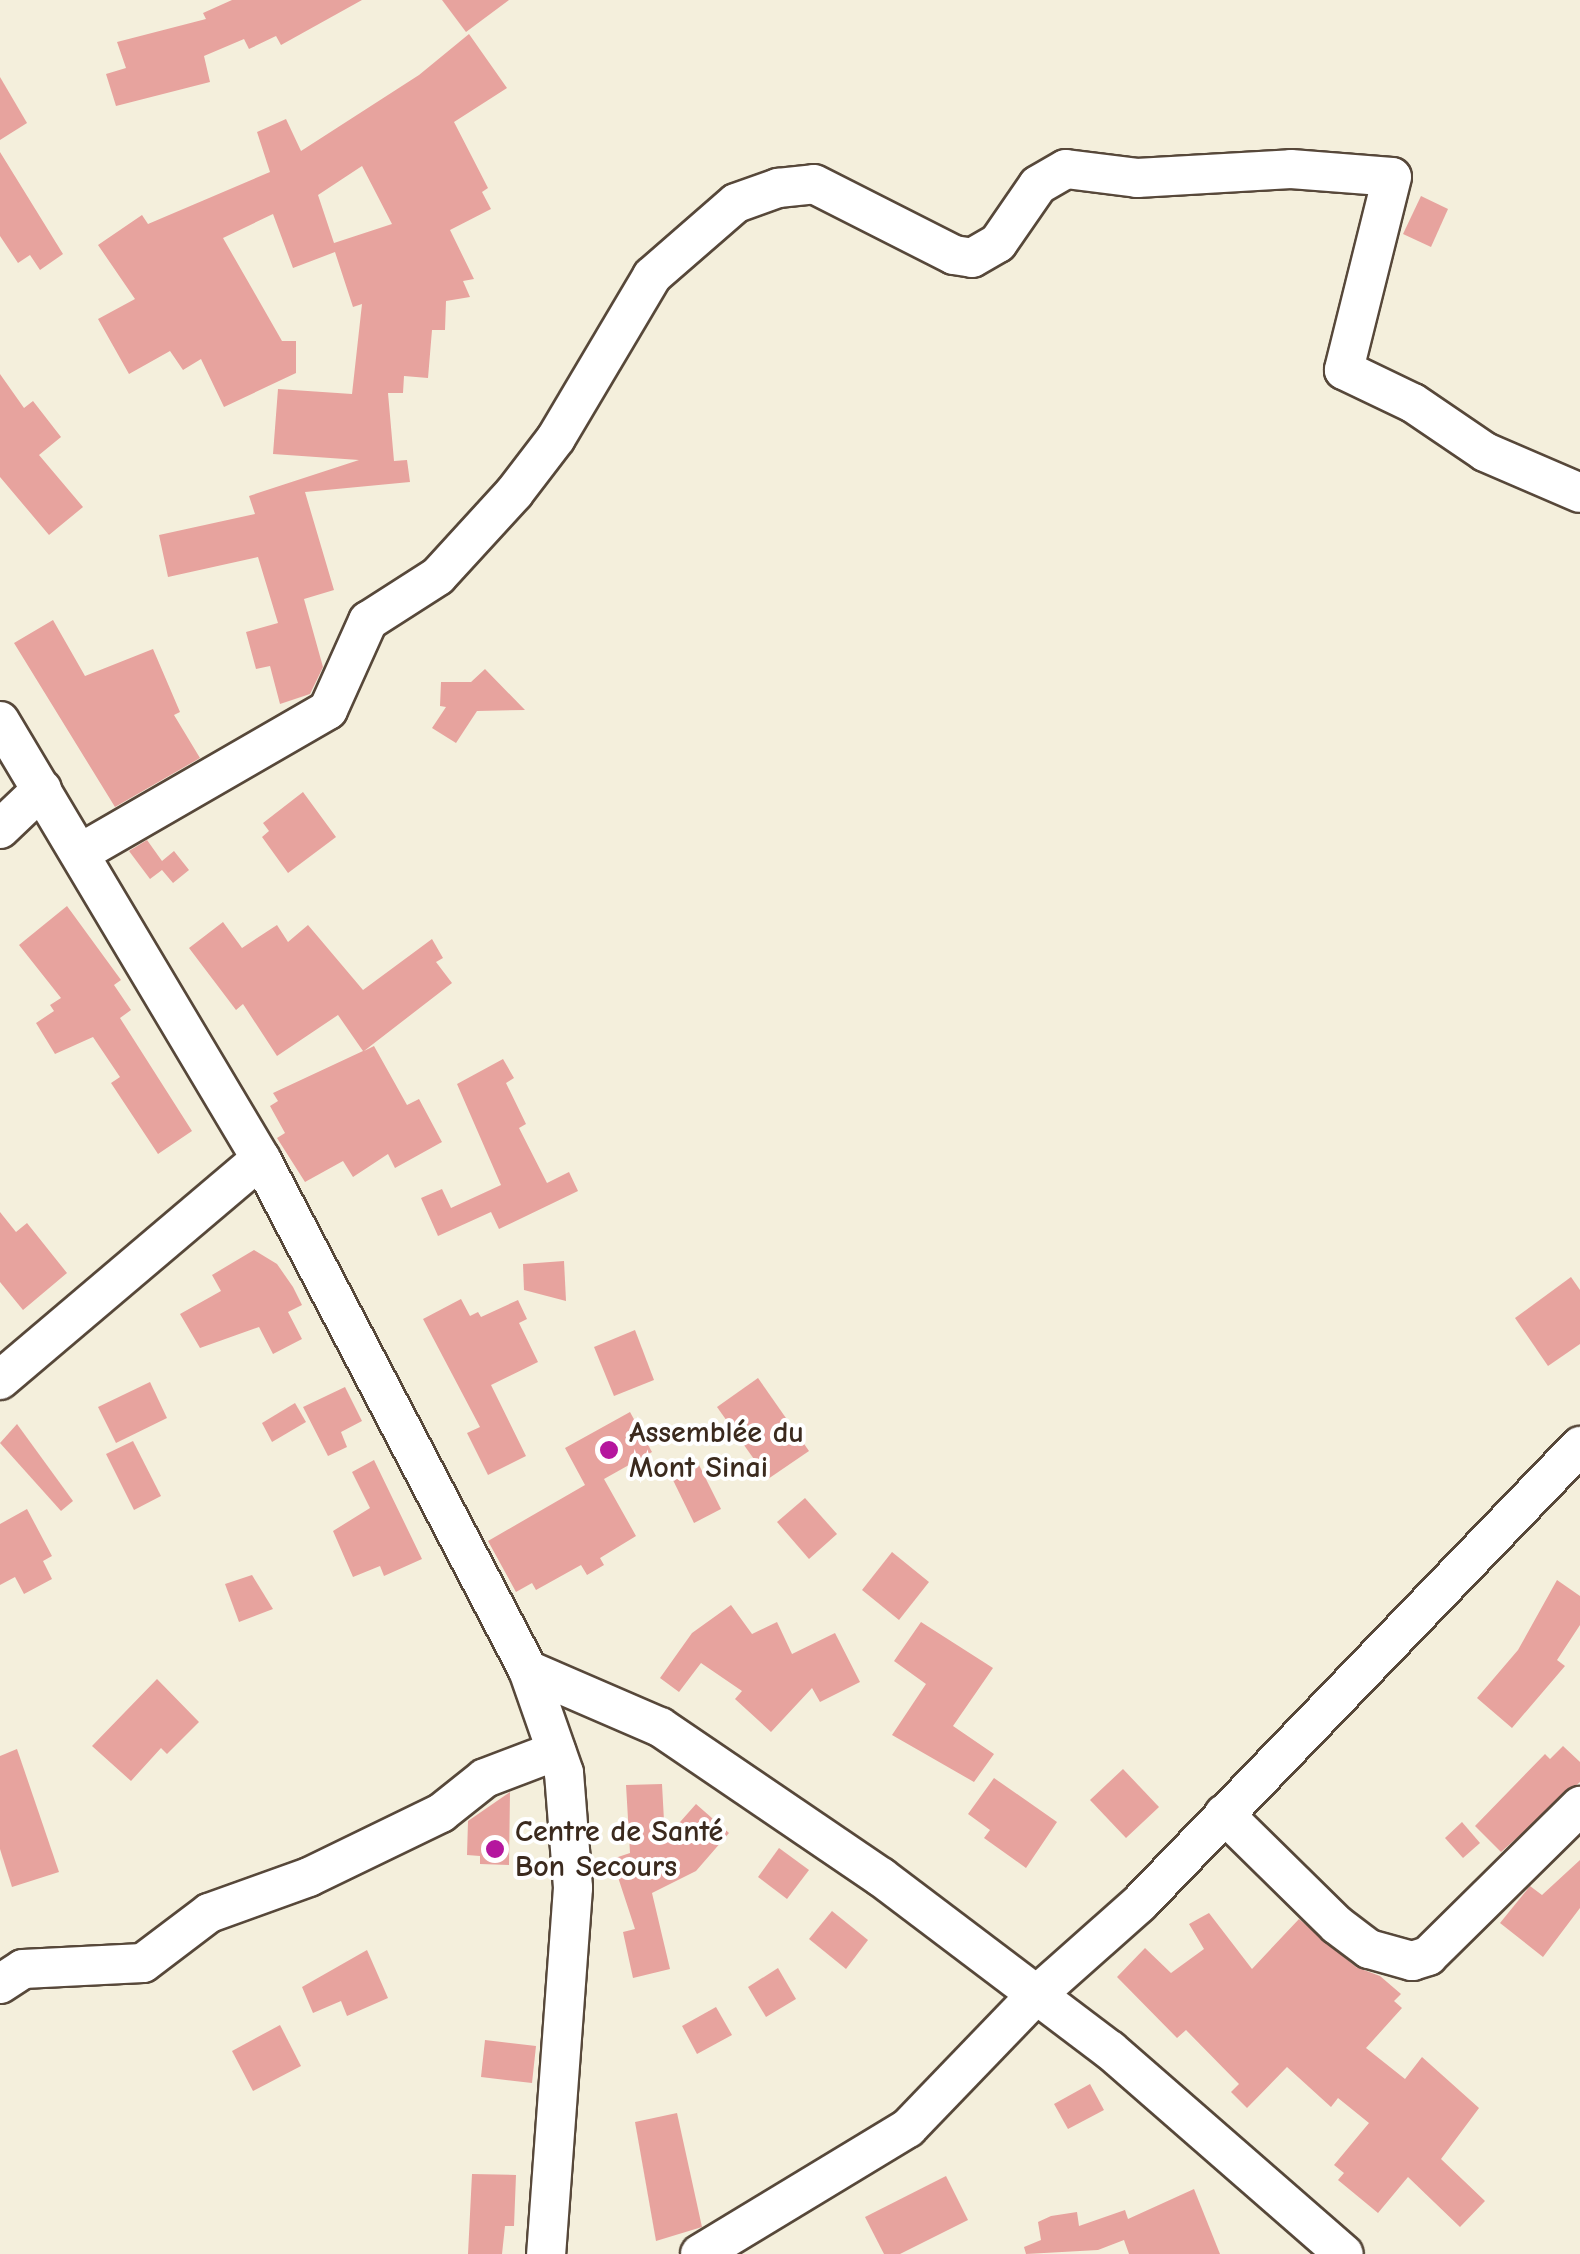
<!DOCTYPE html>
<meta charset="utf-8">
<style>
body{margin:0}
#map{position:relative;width:1580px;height:2254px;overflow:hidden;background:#f4efdc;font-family:"Comic Neue",sans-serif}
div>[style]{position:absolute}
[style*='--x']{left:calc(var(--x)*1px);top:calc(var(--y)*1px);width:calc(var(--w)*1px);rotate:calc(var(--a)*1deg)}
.building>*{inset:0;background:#e7a39e}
.roads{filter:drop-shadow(2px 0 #57483a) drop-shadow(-2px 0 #57483a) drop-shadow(0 2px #57483a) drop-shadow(0 -2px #57483a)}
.minor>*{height:38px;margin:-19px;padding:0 19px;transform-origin:19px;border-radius:19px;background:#fff}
.dots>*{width:28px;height:28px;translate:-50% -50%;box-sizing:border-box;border:5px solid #fff;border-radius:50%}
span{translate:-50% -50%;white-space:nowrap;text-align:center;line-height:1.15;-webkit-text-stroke:8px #fff;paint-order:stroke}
.poi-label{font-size:30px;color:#3b2a1e;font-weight:700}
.left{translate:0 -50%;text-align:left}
</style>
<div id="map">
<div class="building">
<i style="clip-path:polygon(232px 0,362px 0,281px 45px,276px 36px,249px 49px,244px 39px,204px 56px,210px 82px,116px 106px,106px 74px,126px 68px,117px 42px,206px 19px,203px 13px)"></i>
<i style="clip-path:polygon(442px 0,509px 0,466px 32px)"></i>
<i style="clip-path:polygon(evenodd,469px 34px,507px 88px,454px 122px,488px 188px,482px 192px,491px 209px,450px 230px,474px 279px,463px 281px,470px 297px,446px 301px,445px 330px,432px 330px,428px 378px,404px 376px,403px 393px,388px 393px,394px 461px,407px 460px,410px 482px,305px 492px,334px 590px,304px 599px,323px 667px,310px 694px,280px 704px,270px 666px,256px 669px,246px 632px,278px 623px,258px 557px,168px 577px,159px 535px,255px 514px,249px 496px,359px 460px,273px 454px,278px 389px,352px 394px,362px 304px,353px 307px,335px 252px,293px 268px,273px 214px,223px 238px,282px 341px,296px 341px,296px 373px,224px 407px,201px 359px,183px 370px,170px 351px,129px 374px,98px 319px,135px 299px,98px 245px,142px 215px,148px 224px,270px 172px,257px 132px,286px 119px,301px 151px,419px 75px,469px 34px,362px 166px,392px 224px,334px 243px,318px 195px,362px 166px)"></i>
<i style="clip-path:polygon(0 77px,27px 123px,0 140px)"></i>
<i style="clip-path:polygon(0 152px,63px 254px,40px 270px,30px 255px,18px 263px,0 236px)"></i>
<i style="clip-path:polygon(1421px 196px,1448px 209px,1431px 247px,1403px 234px)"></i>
<i style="clip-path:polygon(0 374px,24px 408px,33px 401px,61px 437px,39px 455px,83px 507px,49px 535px,0 477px)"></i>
<i style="clip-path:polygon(53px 620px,85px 676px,153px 649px,180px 712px,174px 715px,200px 758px,115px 807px,14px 643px)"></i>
<i style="clip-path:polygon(485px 669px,525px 710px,477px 711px,456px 743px,432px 728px,446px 707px,440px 706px,441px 682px,471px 682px)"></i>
<i style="clip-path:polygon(303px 792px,336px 837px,288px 873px,262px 837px,269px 831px,263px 823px)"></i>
<i style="clip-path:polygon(147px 840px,162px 861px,174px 851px,189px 870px,173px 883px,162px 870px,150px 879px,129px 851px)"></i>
<i style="clip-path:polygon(67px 906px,121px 980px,114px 985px,131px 1010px,120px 1018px,192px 1131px,158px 1154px,111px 1083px,120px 1077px,93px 1037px,55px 1054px,36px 1023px,54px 1011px,50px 1005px,61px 998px,19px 945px)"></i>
<i style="clip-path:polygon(223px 922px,242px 948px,277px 925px,288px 942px,308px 925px,363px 990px,432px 939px,443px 958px,436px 962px,452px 983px,364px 1051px,374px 1046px,407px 1105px,419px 1099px,442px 1142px,395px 1168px,388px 1154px,353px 1177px,343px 1161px,305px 1182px,277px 1138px,285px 1133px,270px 1106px,278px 1101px,273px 1093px,363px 1051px,338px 1015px,277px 1056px,243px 1004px,236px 1010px,189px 948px)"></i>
<i style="clip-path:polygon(503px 1059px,514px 1078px,506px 1083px,526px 1124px,519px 1128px,547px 1183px,569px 1172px,578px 1191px,499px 1229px,491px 1212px,438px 1236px,421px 1198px,442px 1189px,451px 1208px,501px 1185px,457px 1084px)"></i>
<i style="clip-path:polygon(0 1212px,16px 1232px,27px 1223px,67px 1273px,23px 1310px,0 1282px)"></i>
<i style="clip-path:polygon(254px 1250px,277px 1264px,293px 1287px,302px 1305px,288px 1312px,302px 1339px,273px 1354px,259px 1327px,200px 1348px,180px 1314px,221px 1291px,212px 1275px)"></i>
<i style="clip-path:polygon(564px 1261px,566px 1301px,524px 1290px,523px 1264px)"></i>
<i style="clip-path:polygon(1571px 1277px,1580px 1290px,1580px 1344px,1548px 1366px,1515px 1318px)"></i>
<i style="clip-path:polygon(461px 1299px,470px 1316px,478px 1312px,481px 1317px,518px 1300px,527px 1319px,519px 1323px,538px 1362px,491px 1385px,526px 1456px,488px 1475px,467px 1433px,480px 1427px,423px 1319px)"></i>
<i style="clip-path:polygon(635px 1330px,654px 1380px,614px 1396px,594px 1347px)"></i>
<i style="clip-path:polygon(758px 1378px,809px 1451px,768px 1479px,717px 1407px)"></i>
<i style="clip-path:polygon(150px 1382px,167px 1418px,116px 1443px,98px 1407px)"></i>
<i style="clip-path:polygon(345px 1387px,362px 1421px,341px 1432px,347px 1447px,328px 1456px,303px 1407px)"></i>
<i style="clip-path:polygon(295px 1403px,306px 1422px,272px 1442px,262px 1423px)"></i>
<i style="clip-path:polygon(630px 1412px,652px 1452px,604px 1479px,636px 1536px,600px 1558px,604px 1565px,587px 1575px,581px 1565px,536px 1590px,532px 1583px,516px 1592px,488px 1541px,585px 1485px,565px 1448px)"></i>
<i style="clip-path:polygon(17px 1424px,73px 1501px,61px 1511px,0 1443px)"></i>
<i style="clip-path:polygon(133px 1441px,161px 1496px,134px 1510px,106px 1454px)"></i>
<i style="clip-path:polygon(374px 1460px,422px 1559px,384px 1576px,380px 1566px,353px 1577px,333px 1531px,370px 1508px,352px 1472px)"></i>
<i style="clip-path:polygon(698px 1463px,721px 1509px,694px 1523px,671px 1476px)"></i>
<i style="clip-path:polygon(805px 1498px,837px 1534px,809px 1559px,777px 1522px)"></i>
<i style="clip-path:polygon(27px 1509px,52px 1556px,43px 1561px,52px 1579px,24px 1594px,15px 1577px,0 1585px,0 1524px)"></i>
<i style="clip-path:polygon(892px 1552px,929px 1582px,899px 1620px,862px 1590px)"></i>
<i style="clip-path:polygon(252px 1575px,273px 1609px,239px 1622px,225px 1584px)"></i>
<i style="clip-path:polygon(1557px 1580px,1580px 1596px,1580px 1625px,1557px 1660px,1565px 1666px,1512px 1728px,1477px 1698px,1518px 1650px)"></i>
<i style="clip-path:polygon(731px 1605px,752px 1634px,777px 1622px,792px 1654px,835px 1633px,860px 1682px,820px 1702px,812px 1688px,771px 1732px,735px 1699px,742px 1691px,701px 1663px,679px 1692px,660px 1678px,692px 1633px)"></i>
<i style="clip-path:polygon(921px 1622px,993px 1668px,953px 1726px,994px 1754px,974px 1782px,892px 1735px,926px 1684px,894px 1661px)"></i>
<i style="clip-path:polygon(157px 1679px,199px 1722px,167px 1754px,161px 1748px,131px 1781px,92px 1746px)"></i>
<i style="clip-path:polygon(1563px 1746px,1580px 1762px,1580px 1782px,1501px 1852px,1475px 1826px,1545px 1754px,1550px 1759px)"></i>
<i style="clip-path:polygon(17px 1749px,59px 1872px,12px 1887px,0 1849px,0 1756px)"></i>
<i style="clip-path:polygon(1123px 1769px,1159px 1807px,1126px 1838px,1090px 1800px)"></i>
<i style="clip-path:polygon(994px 1778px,1057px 1822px,1026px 1868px,984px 1838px,990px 1830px,968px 1814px)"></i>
<i style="clip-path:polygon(662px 1784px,665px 1839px,696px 1804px,729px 1833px,696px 1871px,652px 1893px,670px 1969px,633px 1978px,623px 1932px,635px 1929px,612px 1859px,630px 1853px,626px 1785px)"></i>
<i style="clip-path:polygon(510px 1792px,509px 1865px,480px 1864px,480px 1856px,467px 1855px,468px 1821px)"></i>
<i style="clip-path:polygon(1462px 1822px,1480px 1843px,1463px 1858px,1445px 1838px)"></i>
<i style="clip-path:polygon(779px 1848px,809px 1870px,787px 1899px,758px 1877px)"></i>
<i style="clip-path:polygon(1580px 1860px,1580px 1908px,1543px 1957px,1500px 1923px,1530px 1886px,1542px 1895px)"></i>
<i style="clip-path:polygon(832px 1911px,868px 1940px,846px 1969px,809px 1939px)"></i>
<i style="clip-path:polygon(1209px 1913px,1252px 1969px,1299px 1919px,1356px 1967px,1380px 1976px,1401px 1994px,1394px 2001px,1402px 2008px,1366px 2048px,1405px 2079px,1422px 2057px,1479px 2108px,1441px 2159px,1485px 2201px,1460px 2227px,1408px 2177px,1378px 2213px,1338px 2180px,1344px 2173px,1334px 2165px,1369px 2123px,1338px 2098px,1331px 2107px,1287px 2067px,1247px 2108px,1231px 2092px,1239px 2084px,1186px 2030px,1177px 2038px,1117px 1977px,1145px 1948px,1171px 1973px,1204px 1949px,1189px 1924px)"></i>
<i style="clip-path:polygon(367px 1950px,388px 1998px,347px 2016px,341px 2001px,313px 2013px,302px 1987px)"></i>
<i style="clip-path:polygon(778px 1968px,796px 1999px,766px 2017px,748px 1987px)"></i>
<i style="clip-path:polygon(716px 2007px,732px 2035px,697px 2054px,682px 2026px)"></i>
<i style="clip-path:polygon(280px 2025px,301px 2066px,253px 2091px,232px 2051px)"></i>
<i style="clip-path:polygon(485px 2040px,536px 2046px,532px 2083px,481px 2077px)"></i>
<i style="clip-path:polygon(1090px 2084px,1104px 2110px,1068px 2129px,1054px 2104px)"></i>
<i style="clip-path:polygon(677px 2113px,702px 2227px,656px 2241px,635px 2122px)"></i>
<i style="clip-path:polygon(472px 2174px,516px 2175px,514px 2226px,505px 2226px,502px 2254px,468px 2254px)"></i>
<i style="clip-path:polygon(946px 2176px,968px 2220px,900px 2254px,884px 2254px,865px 2217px)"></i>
<i style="clip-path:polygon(1194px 2189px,1220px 2254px,1129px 2254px,1124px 2240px,1098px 2250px,1026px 2254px,1024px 2247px,1041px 2240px,1038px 2222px,1051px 2216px,1077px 2212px,1079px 2226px,1125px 2210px,1128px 2219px)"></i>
</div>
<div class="roads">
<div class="minor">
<i style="--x:0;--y:721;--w:510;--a:59.21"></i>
<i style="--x:261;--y:1159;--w:577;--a:62.41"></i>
<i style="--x:528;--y:1670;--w:109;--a:70.7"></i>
<i style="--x:564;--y:1773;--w:115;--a:85.5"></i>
<i style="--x:573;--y:1888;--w:367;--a:94.2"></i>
<i style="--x:0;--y:829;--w:58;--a:-43.6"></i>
<i style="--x:82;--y:852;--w:284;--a:-30"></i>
<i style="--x:328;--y:710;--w:98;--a:-65.8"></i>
<i style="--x:368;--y:621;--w:83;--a:-32.7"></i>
<i style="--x:438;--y:576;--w:113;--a:-47.5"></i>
<i style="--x:514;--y:493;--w:69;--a:-52.6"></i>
<i style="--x:556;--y:438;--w:188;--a:-59.3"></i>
<i style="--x:652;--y:276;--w:111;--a:-41"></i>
<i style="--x:736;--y:203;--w:45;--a:-19.7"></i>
<i style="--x:778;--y:188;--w:36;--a:-6"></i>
<i style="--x:814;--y:184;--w:157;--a:26.9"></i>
<i style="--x:954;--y:255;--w:18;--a:9"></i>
<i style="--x:972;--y:258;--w:30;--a:-30"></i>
<i style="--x:998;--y:243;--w:70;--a:-55.4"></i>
<i style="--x:1038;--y:185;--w:32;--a:-30"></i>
<i style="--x:1066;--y:169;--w:72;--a:7.2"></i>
<i style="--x:1137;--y:178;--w:154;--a:-3.3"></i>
<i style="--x:1291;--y:169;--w:101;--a:4.5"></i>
<i style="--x:1392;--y:177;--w:199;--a:104"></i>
<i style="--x:1344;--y:370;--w:76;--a:25.6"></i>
<i style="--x:1413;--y:403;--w:87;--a:34.2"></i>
<i style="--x:1485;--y:452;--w:103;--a:23.3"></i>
<i style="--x:0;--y:1380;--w:342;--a:-40.3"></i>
<i style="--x:528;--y:1670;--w:144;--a:23.4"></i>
<i style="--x:660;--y:1727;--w:267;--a:34.2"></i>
<i style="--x:881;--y:1877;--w:287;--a:37.1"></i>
<i style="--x:1110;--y:2050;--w:310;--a:41.1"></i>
<i style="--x:1224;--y:1814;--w:158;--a:44.5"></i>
<i style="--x:1337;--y:1925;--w:40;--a:37"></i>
<i style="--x:1369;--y:1949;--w:45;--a:15.6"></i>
<i style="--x:1412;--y:1961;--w:17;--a:-17"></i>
<i style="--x:1428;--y:1956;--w:214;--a:-44.6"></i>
<i style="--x:0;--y:1984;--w:27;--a:-33"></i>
<i style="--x:23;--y:1969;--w:120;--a:-2.9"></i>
<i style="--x:143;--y:1963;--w:83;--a:-37.1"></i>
<i style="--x:209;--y:1913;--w:106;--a:-19.8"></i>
<i style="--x:309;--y:1877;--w:147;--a:-25.9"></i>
<i style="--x:441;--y:1813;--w:56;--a:-38.5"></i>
<i style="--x:485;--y:1778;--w:76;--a:-20.8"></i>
<i style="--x:700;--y:2254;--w:243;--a:-31.2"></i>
<i style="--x:908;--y:2128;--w:180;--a:-46.1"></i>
<i style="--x:1033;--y:1998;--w:142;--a:-41.6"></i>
<i style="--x:1139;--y:1904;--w:636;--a:-46.08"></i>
</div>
</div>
<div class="dots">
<i style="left:609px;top:1450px;background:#b5179e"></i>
<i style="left:495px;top:1849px;background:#b5179e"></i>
</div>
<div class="poi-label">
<span class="left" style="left:629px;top:1450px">Assemblée du<br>Mont Sinai</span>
<span class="left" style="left:515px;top:1849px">Centre de Santé<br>Bon Secours</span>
</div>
</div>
